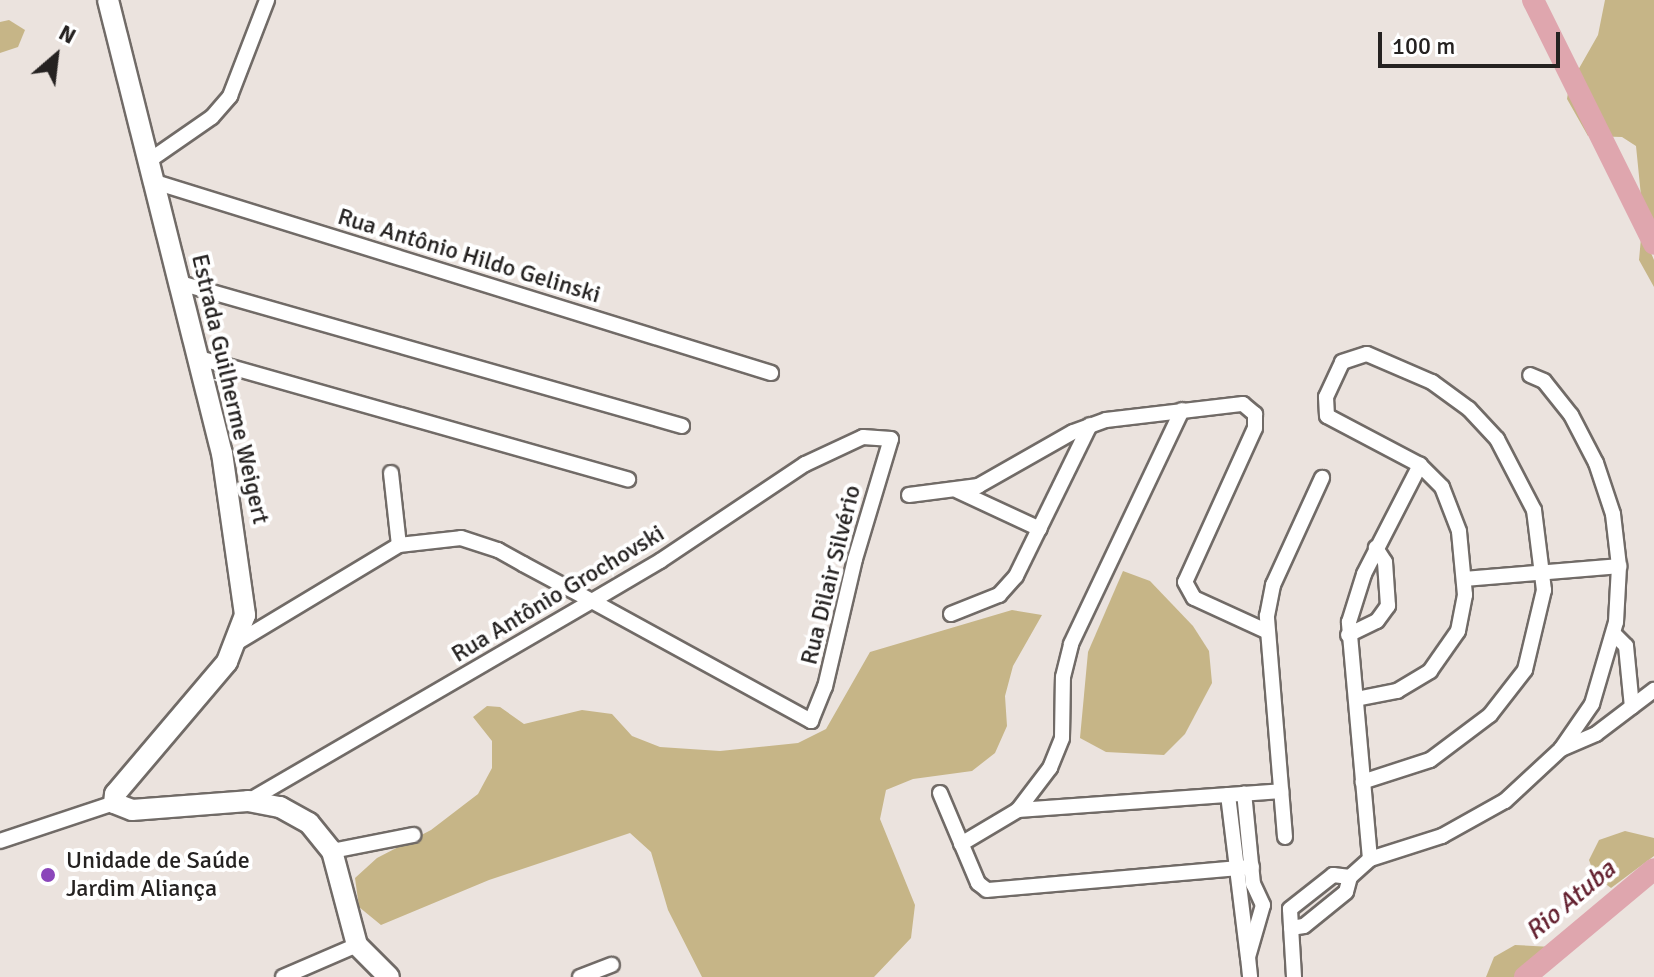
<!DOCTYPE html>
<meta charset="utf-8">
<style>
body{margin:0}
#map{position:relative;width:1654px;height:977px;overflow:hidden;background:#ebe3de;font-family:Signika,sans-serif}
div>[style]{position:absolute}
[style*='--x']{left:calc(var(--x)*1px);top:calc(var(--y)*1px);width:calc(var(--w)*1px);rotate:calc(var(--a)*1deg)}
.green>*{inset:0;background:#c6b587}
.river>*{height:22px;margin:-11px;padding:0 11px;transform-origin:11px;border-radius:11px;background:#dfa6ae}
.roads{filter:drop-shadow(2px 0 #716b67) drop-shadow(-2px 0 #716b67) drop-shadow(0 2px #716b67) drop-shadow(0 -2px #716b67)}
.street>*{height:14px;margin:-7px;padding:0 7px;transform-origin:7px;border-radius:7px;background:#fff}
.secondary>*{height:20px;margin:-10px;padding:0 10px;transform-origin:10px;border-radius:10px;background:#fff}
.dots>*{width:22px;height:22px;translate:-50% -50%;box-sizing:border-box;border:4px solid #fff;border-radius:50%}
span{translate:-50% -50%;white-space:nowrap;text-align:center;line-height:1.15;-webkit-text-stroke:8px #fff;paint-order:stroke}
.street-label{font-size:24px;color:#252221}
.poi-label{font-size:24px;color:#252221}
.left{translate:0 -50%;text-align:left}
.water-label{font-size:26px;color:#642130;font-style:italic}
.north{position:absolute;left:16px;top:16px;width:80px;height:80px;-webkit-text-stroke:6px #fff;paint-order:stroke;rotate:28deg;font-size:22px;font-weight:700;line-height:32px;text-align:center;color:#252221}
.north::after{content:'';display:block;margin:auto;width:28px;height:36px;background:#252221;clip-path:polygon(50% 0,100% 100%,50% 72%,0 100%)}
.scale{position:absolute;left:1378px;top:32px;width:182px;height:36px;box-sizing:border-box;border:4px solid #252221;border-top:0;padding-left:10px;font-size:24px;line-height:28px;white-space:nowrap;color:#252221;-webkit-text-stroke:6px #fff;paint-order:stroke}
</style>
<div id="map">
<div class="green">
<i style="clip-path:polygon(1605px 0,1654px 0,1654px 230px,1643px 234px,1654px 260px,1654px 287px,1639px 260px,1643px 216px,1636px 146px,1622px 137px,1588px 136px,1567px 99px,1569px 86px,1598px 35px)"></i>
<i style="clip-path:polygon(9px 20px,25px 30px,18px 47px,0 53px,0 22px)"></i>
<i style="clip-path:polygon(1123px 571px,1150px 581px,1193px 626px,1209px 651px,1212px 683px,1185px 734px,1164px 755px,1106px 752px,1080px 738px,1088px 652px)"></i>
<i style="clip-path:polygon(1012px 610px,1042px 615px,1013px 666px,1005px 696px,1007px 726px,995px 753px,972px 771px,913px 779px,886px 790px,880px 819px,915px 905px,911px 938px,874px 977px,702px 977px,668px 910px,651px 852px,630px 833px,489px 880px,381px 925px,359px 907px,355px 878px,377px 858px,431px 830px,478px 794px,492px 768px,492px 741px,473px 717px,487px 706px,500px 707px,524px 724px,582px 710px,612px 714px,632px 736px,660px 747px,720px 751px,798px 743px,826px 729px,870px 652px)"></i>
<i style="clip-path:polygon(1625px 831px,1654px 838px,1654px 856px,1611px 888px,1595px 876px,1589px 860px,1599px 840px)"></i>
<i style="clip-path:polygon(1515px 945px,1552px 947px,1536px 977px,1486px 977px,1494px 957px)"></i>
</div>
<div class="river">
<i style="--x:1533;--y:0;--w:272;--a:63.6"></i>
<i style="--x:1525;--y:977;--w:168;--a:-39.9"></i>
</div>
<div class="roads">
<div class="street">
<i style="--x:150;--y:160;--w:75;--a:-34.7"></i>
<i style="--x:212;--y:117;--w:28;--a:-49"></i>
<i style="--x:230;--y:96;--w:103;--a:-68.9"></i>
<i style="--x:155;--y:182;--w:645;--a:17.23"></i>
<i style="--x:180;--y:283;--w:522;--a:15.9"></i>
<i style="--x:199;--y:358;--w:446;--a:15.8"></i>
<i style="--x:391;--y:473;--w:72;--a:83.7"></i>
<i style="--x:958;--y:491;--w:90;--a:24.9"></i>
<i style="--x:909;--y:495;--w:70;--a:-7.4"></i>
<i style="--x:978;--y:486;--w:109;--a:-29.6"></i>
<i style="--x:1073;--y:432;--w:35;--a:-20"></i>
<i style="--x:1106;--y:420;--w:138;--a:-6.7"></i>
<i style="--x:1243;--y:404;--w:16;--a:40"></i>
<i style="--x:1255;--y:414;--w:14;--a:90"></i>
<i style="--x:1255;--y:428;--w:169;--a:114.4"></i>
<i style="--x:1185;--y:582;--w:18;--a:61"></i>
<i style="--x:1194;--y:598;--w:79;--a:24.6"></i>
<i style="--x:1465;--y:579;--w:155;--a:-4.8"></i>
<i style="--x:951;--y:614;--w:52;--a:-21.6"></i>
<i style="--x:999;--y:595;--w:25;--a:-48"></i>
<i style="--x:1016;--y:576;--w:168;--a:-63.9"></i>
<i style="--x:1614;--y:634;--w:17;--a:45"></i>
<i style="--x:1626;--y:646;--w:61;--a:84.4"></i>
<i style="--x:1348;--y:635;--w:32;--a:-26"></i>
<i style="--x:1377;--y:621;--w:19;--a:-54"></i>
<i style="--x:1388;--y:606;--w:44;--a:-93.9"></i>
<i style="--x:1385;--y:562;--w:17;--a:-123"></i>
<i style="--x:238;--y:642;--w:188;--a:-31.1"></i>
<i style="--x:399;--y:545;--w:62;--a:-6.4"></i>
<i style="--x:461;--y:538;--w:39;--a:18"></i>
<i style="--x:498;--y:550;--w:29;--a:29"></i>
<i style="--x:523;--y:564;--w:78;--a:28.2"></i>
<i style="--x:592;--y:601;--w:250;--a:28.7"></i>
<i style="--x:811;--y:721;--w:37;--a:-68"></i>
<i style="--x:825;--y:687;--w:131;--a:-76.8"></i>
<i style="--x:855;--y:559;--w:125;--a:-73.3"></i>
<i style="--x:891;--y:439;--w:28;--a:-176"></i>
<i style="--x:863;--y:437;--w:64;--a:155"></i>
<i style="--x:805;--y:464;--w:174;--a:146.2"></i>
<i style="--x:660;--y:561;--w:79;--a:149.5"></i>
<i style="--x:592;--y:601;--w:398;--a:149.8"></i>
<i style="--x:1356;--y:699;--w:42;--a:-11"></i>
<i style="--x:1397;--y:691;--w:39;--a:-31"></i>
<i style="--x:1430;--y:671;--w:49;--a:-55"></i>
<i style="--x:1458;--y:631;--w:37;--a:-79"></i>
<i style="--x:1465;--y:595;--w:64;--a:-95.4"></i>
<i style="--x:1459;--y:531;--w:47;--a:-111.1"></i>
<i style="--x:1442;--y:487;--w:31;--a:-135"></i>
<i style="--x:1420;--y:465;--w:105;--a:-152.2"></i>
<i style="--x:1327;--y:416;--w:19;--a:-93"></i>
<i style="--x:1326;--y:397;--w:38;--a:-65"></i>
<i style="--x:1342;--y:362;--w:26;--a:-18"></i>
<i style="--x:1367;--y:354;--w:71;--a:23.3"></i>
<i style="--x:1432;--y:382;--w:46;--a:36.1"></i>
<i style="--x:1469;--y:409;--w:41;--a:47"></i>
<i style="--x:1497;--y:439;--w:80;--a:62.5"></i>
<i style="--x:1534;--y:510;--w:81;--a:82.9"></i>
<i style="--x:1544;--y:590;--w:82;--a:103.4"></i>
<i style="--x:1525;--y:670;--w:57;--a:127.9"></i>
<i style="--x:1490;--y:715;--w:75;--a:143.1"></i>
<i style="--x:1430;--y:760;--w:71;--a:162.1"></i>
<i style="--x:1561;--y:749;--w:38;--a:-23"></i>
<i style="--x:1596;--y:734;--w:73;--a:-37.2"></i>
<i style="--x:940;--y:793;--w:98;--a:67.1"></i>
<i style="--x:978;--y:883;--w:11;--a:38"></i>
<i style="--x:987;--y:890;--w:266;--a:-5"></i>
<i style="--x:1228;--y:795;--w:163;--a:83"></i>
<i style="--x:1248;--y:957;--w:54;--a:-73.9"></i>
<i style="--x:1263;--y:905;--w:23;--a:-115"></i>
<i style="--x:1253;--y:884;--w:91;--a:-95.6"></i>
<i style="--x:1018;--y:810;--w:264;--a:-4.1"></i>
<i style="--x:1285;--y:837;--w:222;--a:-94.7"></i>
<i style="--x:1267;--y:616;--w:32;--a:-79"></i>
<i style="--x:1273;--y:585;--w:118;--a:-65.4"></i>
<i style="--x:0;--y:841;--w:120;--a:-18.4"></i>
<i style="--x:961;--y:844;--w:66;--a:-30.8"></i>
<i style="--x:1018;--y:810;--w:53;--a:-52.7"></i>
<i style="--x:1050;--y:768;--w:32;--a:-68"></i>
<i style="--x:1062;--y:738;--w:61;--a:-89.1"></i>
<i style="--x:1063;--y:677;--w:34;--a:-76"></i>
<i style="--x:1071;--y:644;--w:259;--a:-64.6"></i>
<i style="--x:332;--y:851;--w:83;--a:-11.2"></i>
<i style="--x:1370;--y:859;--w:238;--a:-95.1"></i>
<i style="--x:1349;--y:622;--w:50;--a:-72.6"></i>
<i style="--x:1364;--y:574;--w:123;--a:-62.8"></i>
<i style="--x:1291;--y:928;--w:13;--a:-9"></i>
<i style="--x:1304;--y:926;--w:54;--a:-39"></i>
<i style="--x:1346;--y:892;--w:16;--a:-75"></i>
<i style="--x:1350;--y:877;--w:27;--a:-42"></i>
<i style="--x:1370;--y:859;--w:76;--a:-17.7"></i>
<i style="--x:1442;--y:836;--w:72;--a:-29.1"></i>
<i style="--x:1505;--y:801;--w:76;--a:-42.9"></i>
<i style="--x:1561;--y:749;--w:55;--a:-55.4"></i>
<i style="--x:1592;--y:704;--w:85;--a:-73.7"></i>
<i style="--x:1616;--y:622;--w:56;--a:-86.9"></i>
<i style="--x:1619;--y:566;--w:52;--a:-96.6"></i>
<i style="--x:1613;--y:514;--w:54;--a:-108.4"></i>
<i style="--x:1596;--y:463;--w:54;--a:-117.5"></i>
<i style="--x:1571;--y:415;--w:43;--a:-128.5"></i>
<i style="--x:1544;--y:381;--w:15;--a:-157"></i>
<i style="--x:1248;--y:957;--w:20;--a:84"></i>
<i style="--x:283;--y:977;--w:81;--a:-23.4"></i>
<i style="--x:580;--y:977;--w:34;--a:-21"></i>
<i style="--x:1294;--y:977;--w:68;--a:-93.4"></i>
<i style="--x:1290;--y:909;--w:55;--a:-38.3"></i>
<i style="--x:1333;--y:875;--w:17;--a:7"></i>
</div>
<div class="secondary">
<i style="--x:108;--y:0;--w:467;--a:75.9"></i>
<i style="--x:222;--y:453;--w:164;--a:81.9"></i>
<i style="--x:245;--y:615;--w:50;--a:111"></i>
<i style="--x:227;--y:662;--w:173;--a:130.3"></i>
<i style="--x:115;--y:794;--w:9;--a:96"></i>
<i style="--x:114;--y:803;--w:19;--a:21"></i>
<i style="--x:132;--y:810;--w:116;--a:-4.4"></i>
<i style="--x:248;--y:801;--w:33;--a:11"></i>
<i style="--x:280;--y:807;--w:33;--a:29"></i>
<i style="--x:309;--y:823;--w:36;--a:51"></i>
<i style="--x:332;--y:851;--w:97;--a:75.1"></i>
<i style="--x:357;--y:945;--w:45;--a:45"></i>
</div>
</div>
<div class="dots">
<i style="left:48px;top:875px;background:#8b46ba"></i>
</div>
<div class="street-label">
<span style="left:469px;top:256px;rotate:17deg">Rua Antônio Hildo Gelinski</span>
<span style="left:230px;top:389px;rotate:77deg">Estrada Guilherme Weigert</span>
<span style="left:831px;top:575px;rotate:-76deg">Rua Dilair Silvério</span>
<span style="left:558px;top:594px;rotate:-31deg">Rua Antônio Grochovski</span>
</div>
<div class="poi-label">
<span class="left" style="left:66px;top:875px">Unidade de Saúde<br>Jardim Aliança</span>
</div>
<div class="water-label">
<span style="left:1571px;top:901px;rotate:-40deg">Rio Atuba</span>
</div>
<div class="north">N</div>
<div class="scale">100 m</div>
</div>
